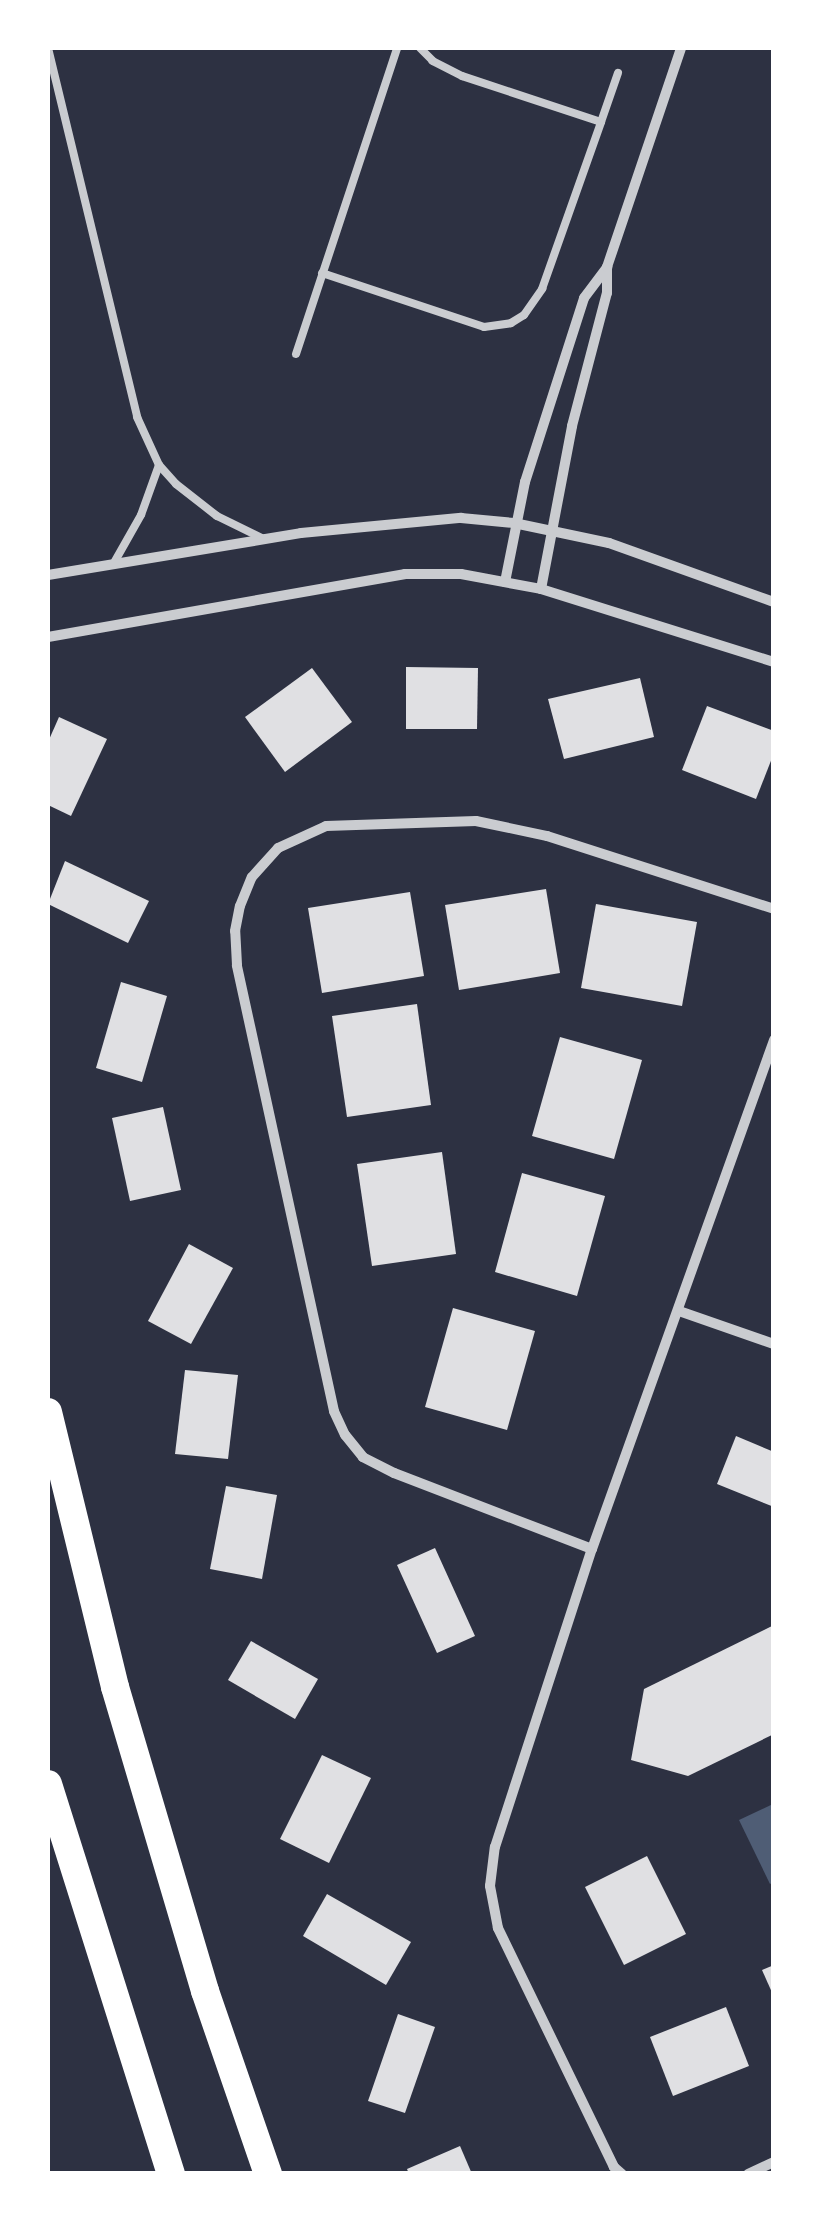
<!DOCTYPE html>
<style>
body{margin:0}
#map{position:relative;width:821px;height:2221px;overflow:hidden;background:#2d3142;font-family:"DejaVu Sans",sans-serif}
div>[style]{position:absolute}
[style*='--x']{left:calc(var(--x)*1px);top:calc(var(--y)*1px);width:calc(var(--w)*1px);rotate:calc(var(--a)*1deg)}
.water>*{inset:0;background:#4f5d75}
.building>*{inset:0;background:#e0e0e3}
.service>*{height:8px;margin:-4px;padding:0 4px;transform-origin:4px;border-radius:4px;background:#caccd0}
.minor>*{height:10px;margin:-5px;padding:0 5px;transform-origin:5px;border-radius:5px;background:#caccd0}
.trunk>*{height:28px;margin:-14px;padding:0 14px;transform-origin:14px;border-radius:14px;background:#fff}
span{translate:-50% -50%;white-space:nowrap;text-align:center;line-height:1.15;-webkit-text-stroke:8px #fff;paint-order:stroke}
.frame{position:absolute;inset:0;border:50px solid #fff;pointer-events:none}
</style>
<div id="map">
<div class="water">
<i style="clip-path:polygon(773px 1804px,774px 1882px,770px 1884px,739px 1820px)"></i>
</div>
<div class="building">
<i style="clip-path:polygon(406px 667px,478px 668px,477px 729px,406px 729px)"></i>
<i style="clip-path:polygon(312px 668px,352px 722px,285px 772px,245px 717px)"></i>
<i style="clip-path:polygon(640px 678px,654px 737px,564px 759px,548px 699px)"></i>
<i style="clip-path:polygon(707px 706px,774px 731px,774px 753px,756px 799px,682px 770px)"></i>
<i style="clip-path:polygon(59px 717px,107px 739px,71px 816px,48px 805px,48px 742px)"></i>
<i style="clip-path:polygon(65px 861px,149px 901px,128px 943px,48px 904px)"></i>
<i style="clip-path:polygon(546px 889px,560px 973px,459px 990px,445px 905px)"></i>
<i style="clip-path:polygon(410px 892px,424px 976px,322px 993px,308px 908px)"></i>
<i style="clip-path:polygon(596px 904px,697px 922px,682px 1006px,581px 988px)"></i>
<i style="clip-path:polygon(121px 982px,167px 996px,142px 1082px,96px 1068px)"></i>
<i style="clip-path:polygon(417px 1004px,431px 1105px,347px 1117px,332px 1016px)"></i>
<i style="clip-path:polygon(560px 1037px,642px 1060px,614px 1159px,532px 1136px)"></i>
<i style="clip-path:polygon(163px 1107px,181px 1190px,130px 1201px,112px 1118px)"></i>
<i style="clip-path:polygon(442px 1152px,456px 1254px,372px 1266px,357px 1164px)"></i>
<i style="clip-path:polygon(522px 1173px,605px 1196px,577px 1296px,495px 1272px)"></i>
<i style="clip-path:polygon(189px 1244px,233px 1268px,191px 1344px,148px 1321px)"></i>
<i style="clip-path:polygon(453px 1308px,535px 1331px,507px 1430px,425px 1407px)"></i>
<i style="clip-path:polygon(185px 1370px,238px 1375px,228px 1459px,175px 1454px)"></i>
<i style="clip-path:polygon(736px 1436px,774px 1452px,774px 1507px,717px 1484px)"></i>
<i style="clip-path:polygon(226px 1486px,277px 1495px,262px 1579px,210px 1569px)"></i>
<i style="clip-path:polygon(435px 1548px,475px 1636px,437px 1653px,397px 1565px)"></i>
<i style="clip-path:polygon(774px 1625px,774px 1734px,688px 1776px,631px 1760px,644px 1689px)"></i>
<i style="clip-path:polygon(251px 1641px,318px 1679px,295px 1719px,228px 1680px)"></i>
<i style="clip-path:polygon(322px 1755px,371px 1778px,329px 1863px,280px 1839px)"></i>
<i style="clip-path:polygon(647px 1856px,686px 1934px,624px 1965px,585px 1887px)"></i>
<i style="clip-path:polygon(327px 1894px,411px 1942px,386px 1985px,303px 1936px)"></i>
<i style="clip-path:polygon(774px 1965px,774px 1997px,762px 1970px)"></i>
<i style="clip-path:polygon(726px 2007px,749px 2066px,673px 2096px,650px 2037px)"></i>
<i style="clip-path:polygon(398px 2014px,435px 2027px,405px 2113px,368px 2101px)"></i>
<i style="clip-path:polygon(460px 2146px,472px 2174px,409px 2174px,407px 2169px)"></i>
</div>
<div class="service">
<i style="--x:48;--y:48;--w:380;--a:76.4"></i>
<i style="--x:137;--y:417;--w:53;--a:65.4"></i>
<i style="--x:159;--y:465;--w:25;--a:48"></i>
<i style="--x:176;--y:484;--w:52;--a:38"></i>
<i style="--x:217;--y:516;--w:50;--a:26.1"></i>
<i style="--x:601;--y:122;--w:52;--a:-70.9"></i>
<i style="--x:322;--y:273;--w:171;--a:18.4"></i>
<i style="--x:484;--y:327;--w:27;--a:-8"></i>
<i style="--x:511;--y:323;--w:15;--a:-32"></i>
<i style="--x:524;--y:315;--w:32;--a:-55"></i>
<i style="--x:542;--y:289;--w:177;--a:-70.5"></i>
<i style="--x:601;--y:122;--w:146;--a:-161.7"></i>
<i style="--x:462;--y:76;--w:33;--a:-153"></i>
<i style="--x:433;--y:61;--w:18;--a:-135"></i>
<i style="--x:296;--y:354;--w:322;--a:-71.7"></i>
<i style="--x:115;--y:561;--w:53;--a:-60.5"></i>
<i style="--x:141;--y:515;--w:53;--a:-70.2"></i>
</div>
<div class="minor">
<i style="--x:48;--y:575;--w:256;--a:-9.4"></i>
<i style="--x:301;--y:533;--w:161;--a:-5.4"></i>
<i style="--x:461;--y:518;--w:53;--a:5.4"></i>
<i style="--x:514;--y:523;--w:97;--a:11.9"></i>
<i style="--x:609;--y:543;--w:175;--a:19.7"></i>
<i style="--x:505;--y:582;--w:102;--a:-78.7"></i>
<i style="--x:525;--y:482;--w:193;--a:-72.2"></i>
<i style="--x:584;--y:298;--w:39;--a:-53"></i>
<i style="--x:541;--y:589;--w:166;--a:-79.2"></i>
<i style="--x:572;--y:426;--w:138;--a:-75.3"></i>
<i style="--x:607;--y:293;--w:26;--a:-90"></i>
<i style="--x:607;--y:267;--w:231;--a:-71.3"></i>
<i style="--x:48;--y:637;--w:363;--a:-10"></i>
<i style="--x:405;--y:574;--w:56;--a:0"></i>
<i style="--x:461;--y:574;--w:81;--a:10.6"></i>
<i style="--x:541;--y:589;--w:244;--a:17.4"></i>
<i style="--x:679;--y:1311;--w:101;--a:19.2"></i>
<i style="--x:592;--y:1549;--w:212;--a:-159"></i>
<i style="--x:394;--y:1473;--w:35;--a:-153"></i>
<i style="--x:363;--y:1457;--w:28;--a:-129"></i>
<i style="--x:345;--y:1435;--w:26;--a:-115"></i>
<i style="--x:334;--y:1411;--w:456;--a:-102.3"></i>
<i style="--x:237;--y:965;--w:34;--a:-93"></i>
<i style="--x:235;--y:931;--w:25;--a:-79"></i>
<i style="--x:240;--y:906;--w:31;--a:-68"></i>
<i style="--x:252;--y:877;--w:39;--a:-48"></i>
<i style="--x:278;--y:848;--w:53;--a:-24.6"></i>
<i style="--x:326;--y:826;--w:150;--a:-1.9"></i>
<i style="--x:476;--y:821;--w:73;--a:11.9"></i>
<i style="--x:547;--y:836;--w:238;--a:17.8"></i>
<i style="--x:622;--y:2174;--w:11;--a:-139"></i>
<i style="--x:614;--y:2167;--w:266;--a:-115.9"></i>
<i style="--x:498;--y:1928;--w:43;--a:-100.8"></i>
<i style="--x:490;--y:1886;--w:39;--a:-83"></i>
<i style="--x:495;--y:1847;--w:313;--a:-72"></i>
<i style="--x:592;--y:1549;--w:541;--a:-70.32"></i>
<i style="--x:748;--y:2174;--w:29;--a:-25"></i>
</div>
<div class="trunk">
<i style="--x:48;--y:1412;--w:283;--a:76.3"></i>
<i style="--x:115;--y:1687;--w:317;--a:73.5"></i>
<i style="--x:205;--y:1991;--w:194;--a:71"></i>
<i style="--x:48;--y:1784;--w:409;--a:72.5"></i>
</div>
<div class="frame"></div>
</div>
